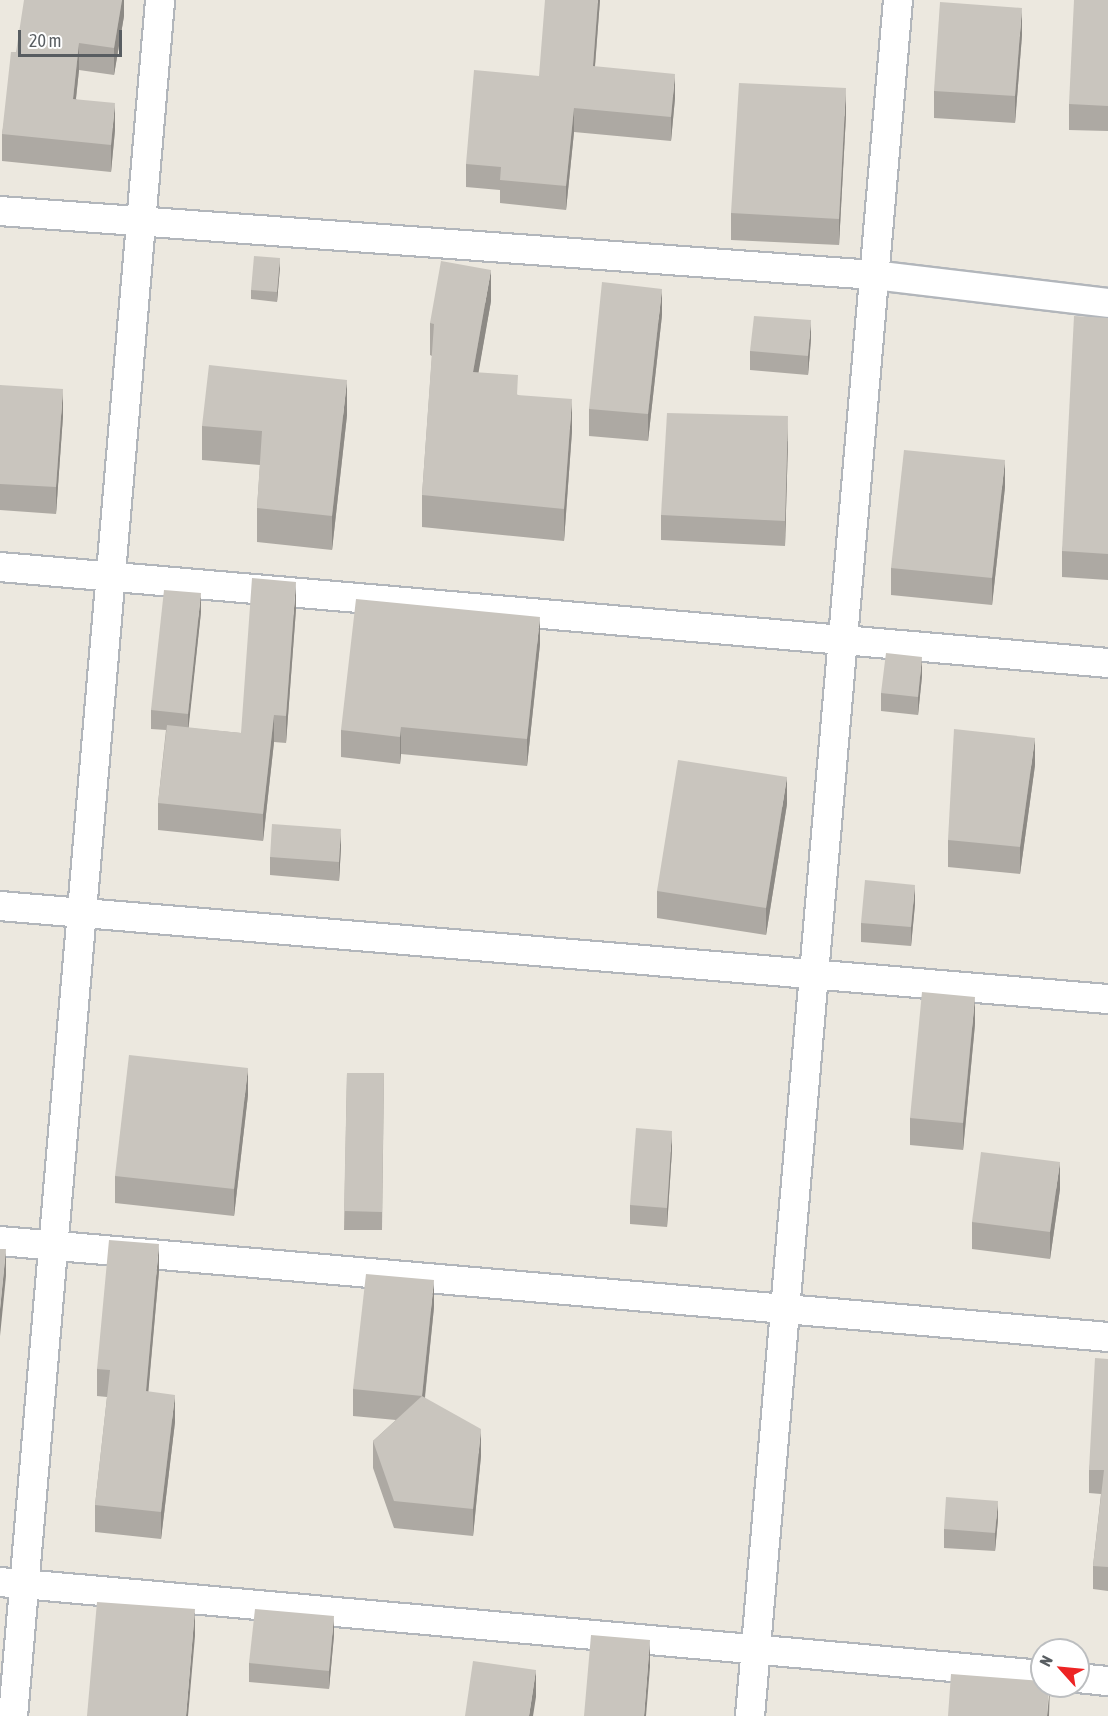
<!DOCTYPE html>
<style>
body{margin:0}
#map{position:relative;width:1108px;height:1716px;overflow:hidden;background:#ece8df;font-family:"Asap Condensed",sans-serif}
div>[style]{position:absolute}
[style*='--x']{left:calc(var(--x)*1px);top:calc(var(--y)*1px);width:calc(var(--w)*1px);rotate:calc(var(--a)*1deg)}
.roads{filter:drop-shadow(2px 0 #b2b6bb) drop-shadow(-2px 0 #b2b6bb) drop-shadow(0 2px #b2b6bb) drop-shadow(0 -2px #b2b6bb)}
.street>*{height:28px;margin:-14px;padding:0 14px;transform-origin:14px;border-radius:14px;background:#fff}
.wall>*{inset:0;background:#ada9a3}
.shaded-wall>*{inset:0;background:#8d8a85}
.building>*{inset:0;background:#c9c5be}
span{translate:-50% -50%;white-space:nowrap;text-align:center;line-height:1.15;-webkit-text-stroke:6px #fff;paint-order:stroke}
.north{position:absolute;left:1030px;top:1638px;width:60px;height:60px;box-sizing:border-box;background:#fff;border:2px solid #bcbec0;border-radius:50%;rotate:297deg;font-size:16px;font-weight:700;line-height:24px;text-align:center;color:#585d61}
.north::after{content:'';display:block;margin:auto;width:21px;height:27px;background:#ed2424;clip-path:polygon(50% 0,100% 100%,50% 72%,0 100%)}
.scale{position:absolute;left:18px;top:30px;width:104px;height:27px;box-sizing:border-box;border:3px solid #585d61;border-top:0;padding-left:8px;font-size:18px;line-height:21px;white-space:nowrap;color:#585d61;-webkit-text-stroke:4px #fff;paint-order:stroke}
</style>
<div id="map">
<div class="roads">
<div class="street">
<i style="--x:0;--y:211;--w:876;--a:4.19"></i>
<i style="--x:874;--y:275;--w:236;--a:6.8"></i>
<i style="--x:0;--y:567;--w:1112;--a:4.95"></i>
<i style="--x:0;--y:906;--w:1112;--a:4.8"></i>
<i style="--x:0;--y:1241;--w:1112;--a:4.95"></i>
<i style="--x:0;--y:1582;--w:1046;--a:5.1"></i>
<i style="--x:1078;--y:1678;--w:30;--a:6"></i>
<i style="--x:13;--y:1716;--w:1722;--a:-85.1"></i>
<i style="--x:750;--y:1716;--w:1722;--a:-85.07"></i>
</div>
</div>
<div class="wall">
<i style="clip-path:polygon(124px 0,124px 16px,114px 75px,79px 70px,76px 99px,115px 130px,111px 172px,2px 161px,2px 134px,16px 52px)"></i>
<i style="clip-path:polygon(600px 0,595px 67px,675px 98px,671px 141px,574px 132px,566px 210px,500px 203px,500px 190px,466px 187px,466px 164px,539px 76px)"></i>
<i style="clip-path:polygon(1108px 0,1108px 131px,1069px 130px,1069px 104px)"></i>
<i style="clip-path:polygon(1022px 35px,1015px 123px,934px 118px,934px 91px)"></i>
<i style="clip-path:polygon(846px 115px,839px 245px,731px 240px,731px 213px)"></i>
<i style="clip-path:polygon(280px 267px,277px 302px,251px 299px,251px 290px)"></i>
<i style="clip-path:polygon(491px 301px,478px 373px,518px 395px,572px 431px,564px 541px,422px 527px,422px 495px,432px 356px,430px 355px,430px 323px)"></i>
<i style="clip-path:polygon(662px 315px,648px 441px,589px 436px,589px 409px)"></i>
<i style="clip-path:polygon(1108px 318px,1108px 580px,1062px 577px,1062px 551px)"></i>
<i style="clip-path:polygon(811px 339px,808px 375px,750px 370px,750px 351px)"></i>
<i style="clip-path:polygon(0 385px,63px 416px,56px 514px,0 510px)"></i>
<i style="clip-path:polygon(347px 415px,332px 550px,257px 542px,257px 508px,260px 465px,202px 460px,202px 426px)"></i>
<i style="clip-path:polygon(788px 441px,785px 546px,661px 540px,661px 515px)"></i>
<i style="clip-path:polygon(1005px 487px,992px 605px,891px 595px,891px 568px)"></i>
<i style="clip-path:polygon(296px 609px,286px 743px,274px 742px,263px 841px,158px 830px,158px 803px,166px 730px,151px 729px,151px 710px,201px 612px,188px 728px,241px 733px)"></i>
<i style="clip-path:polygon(540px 644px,527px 766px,401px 754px,400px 764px,341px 757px,341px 730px)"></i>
<i style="clip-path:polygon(922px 676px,918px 715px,881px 711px,881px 693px)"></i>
<i style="clip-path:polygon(1035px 765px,1020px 874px,948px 867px,948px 840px)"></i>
<i style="clip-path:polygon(787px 804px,766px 935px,657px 918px,657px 891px)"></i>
<i style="clip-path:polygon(341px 848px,339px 881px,270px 875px,270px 857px)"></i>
<i style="clip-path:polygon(915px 904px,911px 946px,861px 942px,861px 923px)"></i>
<i style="clip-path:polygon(975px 1024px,963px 1150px,910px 1145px,910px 1118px)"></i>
<i style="clip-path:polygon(347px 1073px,384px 1073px,382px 1230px,344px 1230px)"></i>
<i style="clip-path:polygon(248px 1095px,234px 1216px,115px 1203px,115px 1176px)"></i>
<i style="clip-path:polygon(672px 1150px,667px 1227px,630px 1224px,630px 1205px)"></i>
<i style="clip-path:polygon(1060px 1189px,1050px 1259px,972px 1249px,972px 1222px)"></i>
<i style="clip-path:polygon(159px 1271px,148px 1392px,175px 1422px,161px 1539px,95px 1532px,95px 1505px,107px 1397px,97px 1396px,97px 1369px)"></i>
<i style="clip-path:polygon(434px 1307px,425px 1398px,481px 1456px,473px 1536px,394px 1528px,373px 1468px,373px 1441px,396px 1420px,353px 1416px,353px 1389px)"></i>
<i style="clip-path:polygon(1108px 1359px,1108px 1591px,1093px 1589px,1093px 1566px,1101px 1494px,1089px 1493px,1089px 1470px)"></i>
<i style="clip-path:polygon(998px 1519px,995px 1551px,944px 1548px,944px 1529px)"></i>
<i style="clip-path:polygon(334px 1635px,329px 1689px,249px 1682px,249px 1663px)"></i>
</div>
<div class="shaded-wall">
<i style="clip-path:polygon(122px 0,124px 0,124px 16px,114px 75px,114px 48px)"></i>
<i style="clip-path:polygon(598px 0,600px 0,593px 90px,593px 66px)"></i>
<i style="clip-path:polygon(1022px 8px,1022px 35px,1015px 123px,1015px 96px)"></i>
<i style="clip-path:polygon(79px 43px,79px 70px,73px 125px,73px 99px)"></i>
<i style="clip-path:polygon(675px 74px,675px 98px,671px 141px,671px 117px)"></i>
<i style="clip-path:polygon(846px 88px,846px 115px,839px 245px,839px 219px)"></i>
<i style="clip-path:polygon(115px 103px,115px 130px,111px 172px,111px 145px)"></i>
<i style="clip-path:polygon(574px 108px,574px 132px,566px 210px,566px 186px)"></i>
<i style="clip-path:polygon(280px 258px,280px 267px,277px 302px,277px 292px)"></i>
<i style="clip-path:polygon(491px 270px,491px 301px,473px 404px,473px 372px)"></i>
<i style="clip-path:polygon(662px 289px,662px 315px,648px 441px,648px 414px)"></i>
<i style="clip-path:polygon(811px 320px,811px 339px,808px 375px,808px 356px)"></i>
<i style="clip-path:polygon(347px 380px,347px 415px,332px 550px,332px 516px)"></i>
<i style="clip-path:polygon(63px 389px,63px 416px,56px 514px,56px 487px)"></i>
<i style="clip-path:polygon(572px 399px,572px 431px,564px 541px,564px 509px)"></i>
<i style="clip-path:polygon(788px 416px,788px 441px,785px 546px,785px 521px)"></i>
<i style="clip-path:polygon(1005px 460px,1005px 487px,992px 605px,992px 578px)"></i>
<i style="clip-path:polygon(296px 582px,296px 609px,286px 743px,286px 716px)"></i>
<i style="clip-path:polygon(201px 593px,201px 612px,188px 733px,188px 714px)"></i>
<i style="clip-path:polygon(540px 617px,540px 644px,527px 766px,527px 739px)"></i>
<i style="clip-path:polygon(922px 657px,922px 676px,918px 715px,918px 697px)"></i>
<i style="clip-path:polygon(274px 715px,274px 742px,263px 841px,263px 814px)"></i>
<i style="clip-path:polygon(401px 727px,401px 754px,400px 764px,400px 737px)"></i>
<i style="clip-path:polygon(1035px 738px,1035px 765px,1020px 874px,1020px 847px)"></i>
<i style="clip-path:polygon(787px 777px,787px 804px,766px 935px,766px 908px)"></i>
<i style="clip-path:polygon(341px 829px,341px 848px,339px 881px,339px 862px)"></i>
<i style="clip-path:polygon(915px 885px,915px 904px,911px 946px,911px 927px)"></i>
<i style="clip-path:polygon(975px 997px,975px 1024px,963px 1150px,963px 1123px)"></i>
<i style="clip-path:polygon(248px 1068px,248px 1095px,234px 1216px,234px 1189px)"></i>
<i style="clip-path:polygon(672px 1131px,672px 1150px,667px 1227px,667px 1208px)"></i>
<i style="clip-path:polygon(1060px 1162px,1060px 1189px,1050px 1259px,1050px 1232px)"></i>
<i style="clip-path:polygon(159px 1244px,159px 1271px,146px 1418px,146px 1391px)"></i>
<i style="clip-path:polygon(6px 1249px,6px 1276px,0 1336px,0 1309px)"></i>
<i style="clip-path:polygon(434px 1280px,434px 1307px,422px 1423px,422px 1396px)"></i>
<i style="clip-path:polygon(175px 1395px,175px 1422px,161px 1539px,161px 1512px)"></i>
<i style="clip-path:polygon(481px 1429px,481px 1456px,473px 1536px,473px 1509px)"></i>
<i style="clip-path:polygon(998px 1501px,998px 1519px,995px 1551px,995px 1533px)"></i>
<i style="clip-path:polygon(195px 1609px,195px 1636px,188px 1716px,186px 1716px)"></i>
<i style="clip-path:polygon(334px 1616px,334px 1635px,329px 1689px,329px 1671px)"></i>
<i style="clip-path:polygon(650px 1640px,650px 1667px,646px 1716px,644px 1716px)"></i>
<i style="clip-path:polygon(536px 1670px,536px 1697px,533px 1716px,529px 1716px)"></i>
<i style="clip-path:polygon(1050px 1686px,1049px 1716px,1047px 1716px)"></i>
</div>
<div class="building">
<i style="clip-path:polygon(24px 0,122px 0,114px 48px,79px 43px,73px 99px,115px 103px,111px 145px,2px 134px,11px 52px,16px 52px)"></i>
<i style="clip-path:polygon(545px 0,598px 0,593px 66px,675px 74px,671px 117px,574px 108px,566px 186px,500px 180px,501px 167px,466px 164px,474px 70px,539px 76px)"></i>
<i style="clip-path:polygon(1074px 0,1108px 0,1108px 106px,1069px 104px)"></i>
<i style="clip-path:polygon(940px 2px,1022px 8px,1015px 96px,934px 91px)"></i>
<i style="clip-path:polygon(739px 83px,846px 88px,839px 219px,731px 213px)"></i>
<i style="clip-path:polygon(254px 256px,280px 258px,277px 292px,251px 290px)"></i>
<i style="clip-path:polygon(441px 261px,491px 270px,473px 372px,518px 375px,517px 395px,572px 399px,564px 509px,422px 495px,434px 324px,430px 323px)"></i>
<i style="clip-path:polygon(602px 282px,662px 289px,648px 414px,589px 409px)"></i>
<i style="clip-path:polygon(754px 316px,811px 320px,808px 356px,750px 351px)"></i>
<i style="clip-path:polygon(1074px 316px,1108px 318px,1108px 554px,1062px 551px)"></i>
<i style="clip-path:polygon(209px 365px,347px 380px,332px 516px,257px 508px,262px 431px,202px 426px)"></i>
<i style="clip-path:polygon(0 385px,63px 389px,56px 487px,0 484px)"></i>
<i style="clip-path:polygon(667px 413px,788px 416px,785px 521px,661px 515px)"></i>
<i style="clip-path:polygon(904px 450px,1005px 460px,992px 578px,891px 568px)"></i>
<i style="clip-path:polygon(252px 578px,296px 582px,286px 716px,274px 715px,263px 814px,158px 803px,167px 725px,241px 733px)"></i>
<i style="clip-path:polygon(164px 590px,201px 593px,188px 714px,151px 710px)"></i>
<i style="clip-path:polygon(356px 599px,540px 617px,527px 739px,401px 727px,400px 737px,341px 730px)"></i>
<i style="clip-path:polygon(886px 653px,922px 657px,918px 697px,881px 693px)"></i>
<i style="clip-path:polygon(954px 729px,1035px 738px,1020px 847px,948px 840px)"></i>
<i style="clip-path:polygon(678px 760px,787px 777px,766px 908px,657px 891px)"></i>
<i style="clip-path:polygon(272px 824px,341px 829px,339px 862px,270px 857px)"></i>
<i style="clip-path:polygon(865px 880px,915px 885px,911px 927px,861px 923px)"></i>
<i style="clip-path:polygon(922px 992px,975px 997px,963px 1123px,910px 1118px)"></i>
<i style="clip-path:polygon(129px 1055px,248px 1068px,234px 1189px,115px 1176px)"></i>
<i style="clip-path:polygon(347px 1073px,384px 1073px,382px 1212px,344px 1211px)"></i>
<i style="clip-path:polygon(636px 1128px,672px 1131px,667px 1208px,630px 1205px)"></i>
<i style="clip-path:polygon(981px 1152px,1060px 1162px,1050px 1232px,972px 1222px)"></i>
<i style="clip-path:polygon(109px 1240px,159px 1244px,146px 1391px,175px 1395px,161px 1512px,95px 1505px,110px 1370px,97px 1369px)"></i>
<i style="clip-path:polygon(0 1249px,6px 1249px,0 1309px)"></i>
<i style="clip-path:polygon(366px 1274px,434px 1280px,422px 1396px,353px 1389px)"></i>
<i style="clip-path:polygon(1095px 1358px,1108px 1359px,1108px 1567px,1093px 1566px,1104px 1470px,1089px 1470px)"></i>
<i style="clip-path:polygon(422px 1396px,481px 1429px,473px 1509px,394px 1501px,373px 1441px)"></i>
<i style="clip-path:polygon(946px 1497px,998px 1501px,995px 1533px,944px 1529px)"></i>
<i style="clip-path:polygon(97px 1602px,195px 1609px,186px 1716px,87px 1716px)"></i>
<i style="clip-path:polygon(255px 1609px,334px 1616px,329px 1671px,249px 1663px)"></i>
<i style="clip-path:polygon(591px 1635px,650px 1640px,644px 1716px,584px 1716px)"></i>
<i style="clip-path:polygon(473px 1661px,536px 1670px,529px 1716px,465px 1716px)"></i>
<i style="clip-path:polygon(951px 1674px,1042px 1681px,1042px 1686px,1049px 1686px,1047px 1716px,948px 1716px)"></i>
</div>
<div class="north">N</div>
<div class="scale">20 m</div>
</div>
